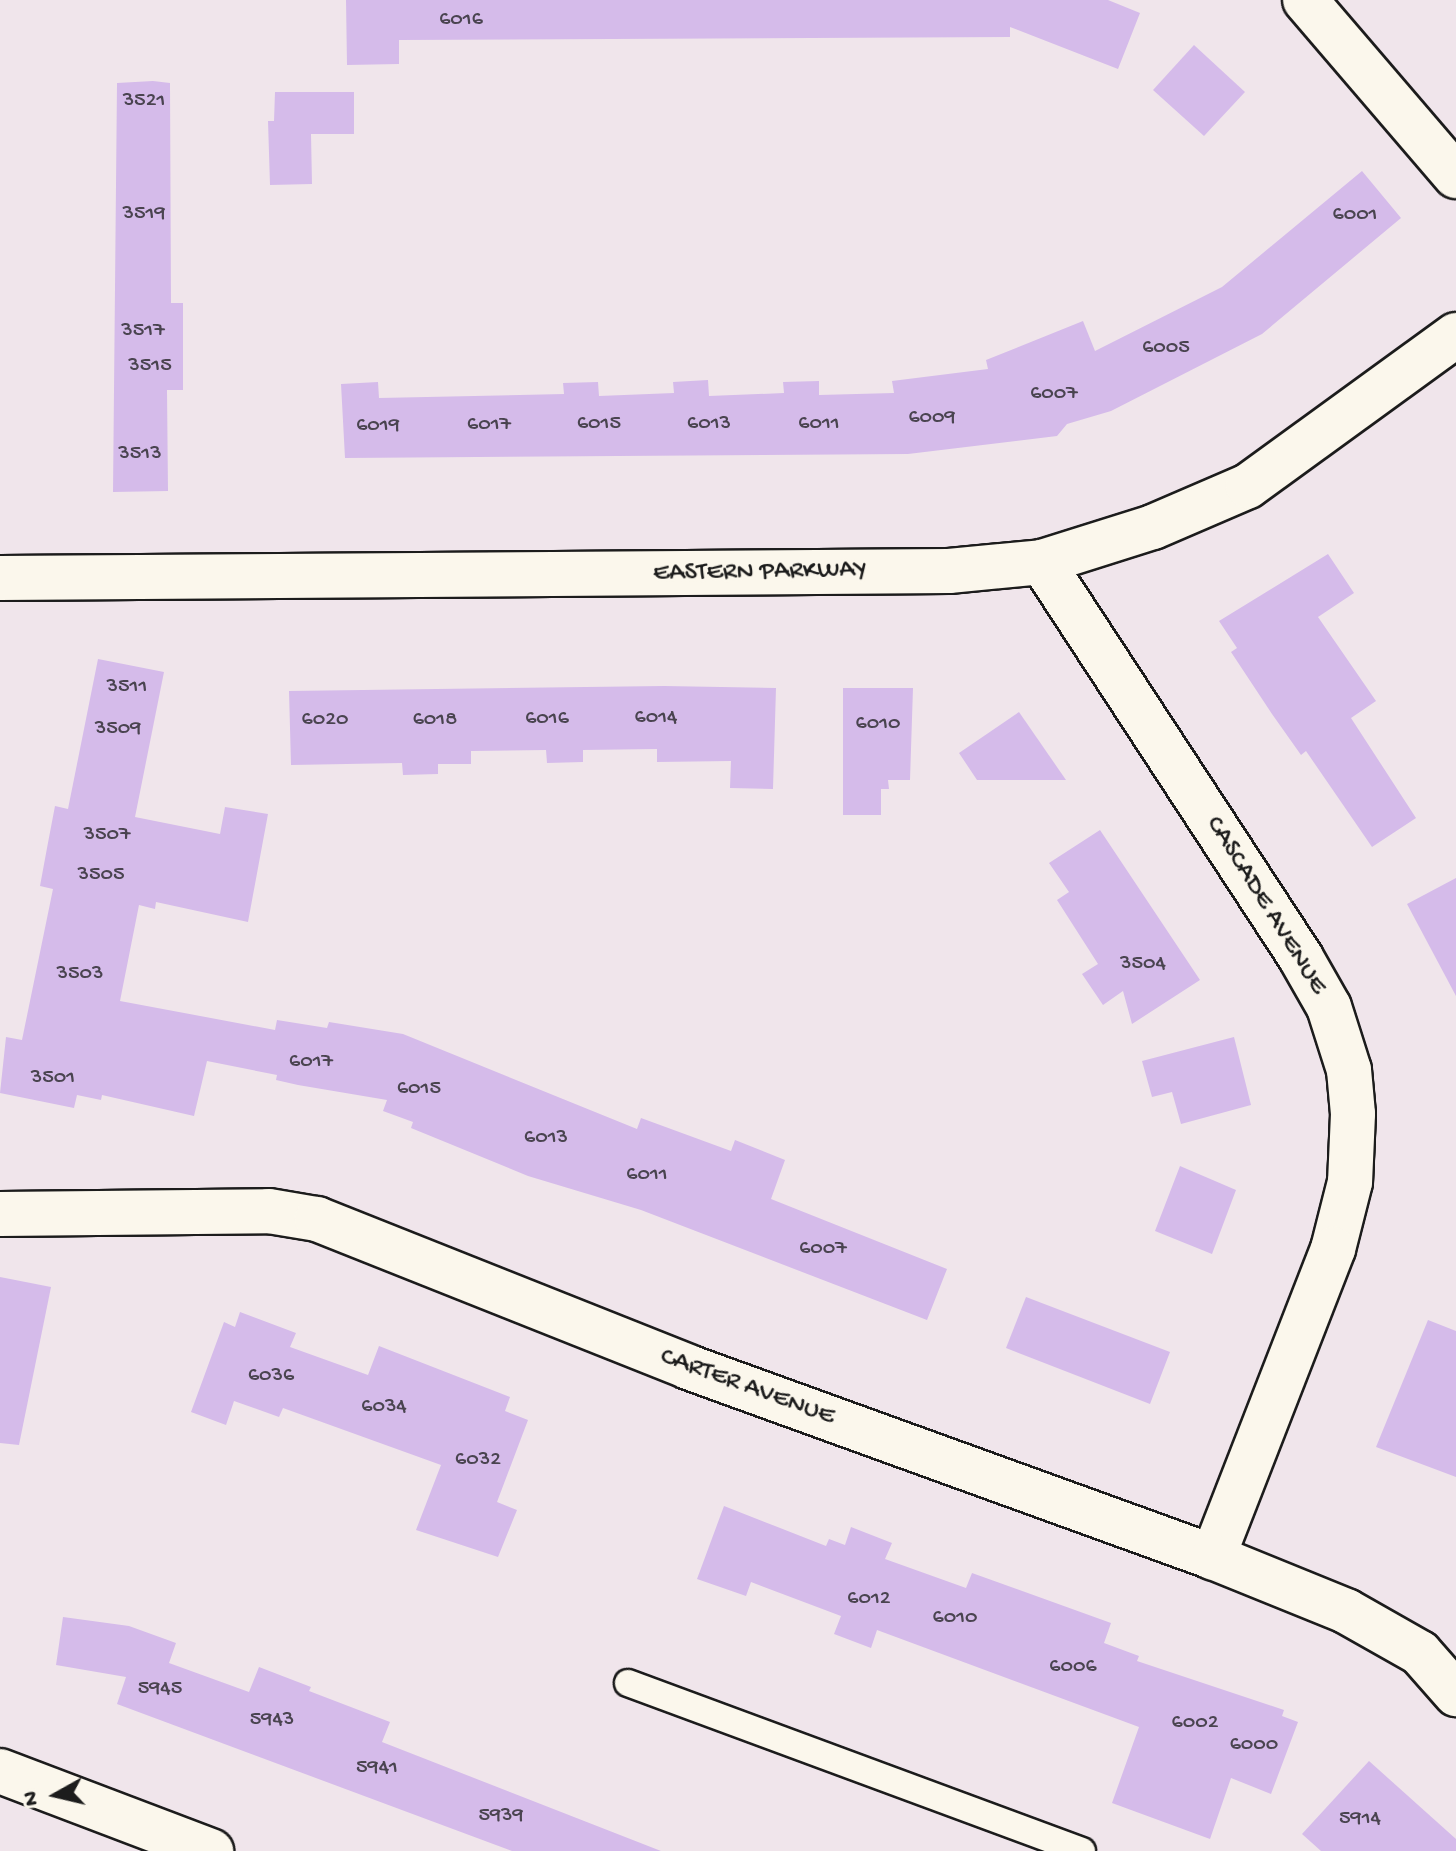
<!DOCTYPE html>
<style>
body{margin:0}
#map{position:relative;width:1456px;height:1851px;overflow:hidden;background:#f0e5eb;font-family:"Gochi Hand",sans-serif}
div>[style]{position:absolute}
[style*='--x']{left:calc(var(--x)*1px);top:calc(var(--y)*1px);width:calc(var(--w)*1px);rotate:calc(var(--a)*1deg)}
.building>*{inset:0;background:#d5bbea}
.roads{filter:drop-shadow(2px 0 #1c1c1c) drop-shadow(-2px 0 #1c1c1c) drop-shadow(0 2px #1c1c1c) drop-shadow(0 -2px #1c1c1c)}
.lane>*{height:26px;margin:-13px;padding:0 13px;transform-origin:13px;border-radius:13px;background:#fbf7ec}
.street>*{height:44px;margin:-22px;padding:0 22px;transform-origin:22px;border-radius:22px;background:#fbf7ec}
span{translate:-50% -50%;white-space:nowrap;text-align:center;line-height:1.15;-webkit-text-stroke:6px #fbf7ec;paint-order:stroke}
.number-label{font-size:22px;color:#4a4450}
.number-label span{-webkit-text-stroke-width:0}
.street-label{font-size:26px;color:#1c1c1c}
.north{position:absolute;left:16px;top:1755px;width:80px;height:80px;-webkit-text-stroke:6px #fbf7ec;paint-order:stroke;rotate:262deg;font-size:22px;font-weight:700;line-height:32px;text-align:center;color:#1c1c1c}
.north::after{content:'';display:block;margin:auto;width:28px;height:36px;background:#1c1c1c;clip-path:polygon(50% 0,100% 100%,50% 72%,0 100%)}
</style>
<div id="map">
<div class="building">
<i style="clip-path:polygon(346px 0,1108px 0,1140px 13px,1118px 69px,1010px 27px,1010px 37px,399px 40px,399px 64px,347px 65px)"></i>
<i style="clip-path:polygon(1194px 45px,1245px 92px,1204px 136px,1153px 90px)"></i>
<i style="clip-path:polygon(153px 81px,170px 83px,171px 303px,183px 303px,183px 390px,167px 390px,168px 491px,113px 492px,117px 83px)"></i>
<i style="clip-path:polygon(275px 92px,354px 92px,354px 134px,311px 134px,312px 184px,270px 185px,268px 121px,274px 121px)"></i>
<i style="clip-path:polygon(1362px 171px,1401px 218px,1262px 334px,1111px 411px,1067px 424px,1057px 436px,908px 454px,345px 458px,341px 384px,378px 382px,379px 398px,564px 394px,563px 383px,598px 382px,599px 396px,674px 393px,673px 382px,708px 380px,709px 396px,784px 393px,783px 382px,819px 381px,819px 395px,894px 393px,892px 381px,988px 369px,986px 360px,1083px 321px,1095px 351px,1222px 287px)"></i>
<i style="clip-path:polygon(1328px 554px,1354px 593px,1318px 617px,1376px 701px,1351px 718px,1416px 818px,1372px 847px,1306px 751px,1301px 755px,1272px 714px,1231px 652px,1237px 648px,1219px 621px)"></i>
<i style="clip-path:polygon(98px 659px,164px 672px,135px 817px,220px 834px,225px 807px,268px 814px,248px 922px,156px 902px,155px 909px,139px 905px,120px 1001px,275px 1030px,277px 1020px,327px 1028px,329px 1022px,403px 1034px,637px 1129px,641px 1118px,731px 1151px,735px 1140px,785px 1160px,771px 1199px,947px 1269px,927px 1320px,641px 1210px,528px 1176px,411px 1128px,413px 1122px,383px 1111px,387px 1100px,298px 1085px,276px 1080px,277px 1075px,207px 1061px,194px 1116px,102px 1095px,101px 1100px,77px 1095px,74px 1108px,0 1093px,6px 1037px,22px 1040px,53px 889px,40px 886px,47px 848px,55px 806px,68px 809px)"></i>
<i style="clip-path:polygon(664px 686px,776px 688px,773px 789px,730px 788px,731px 761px,657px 762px,657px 749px,583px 750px,583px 762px,547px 763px,546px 750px,471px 751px,471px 764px,438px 764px,438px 774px,403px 775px,402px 763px,291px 765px,289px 691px)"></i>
<i style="clip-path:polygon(843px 688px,913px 688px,910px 780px,888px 780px,889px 789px,881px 789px,881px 815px,843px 815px)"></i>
<i style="clip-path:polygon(1019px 712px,1066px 780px,977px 780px,959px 753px)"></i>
<i style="clip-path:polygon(1100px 830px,1200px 980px,1132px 1024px,1123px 991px,1103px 1005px,1082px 974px,1098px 964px,1057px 900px,1069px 892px,1049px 863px)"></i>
<i style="clip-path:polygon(1456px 878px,1456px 996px,1407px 904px)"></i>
<i style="clip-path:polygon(1234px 1037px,1251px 1105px,1181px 1124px,1172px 1092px,1152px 1097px,1142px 1061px)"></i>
<i style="clip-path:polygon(1180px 1166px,1236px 1190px,1212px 1254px,1155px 1231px)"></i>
<i style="clip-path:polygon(0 1277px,51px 1287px,19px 1445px,0 1443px)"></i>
<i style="clip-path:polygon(1026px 1297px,1170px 1352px,1150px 1404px,1006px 1348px)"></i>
<i style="clip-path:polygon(240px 1312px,296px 1333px,290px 1347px,368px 1375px,379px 1346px,510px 1397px,505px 1411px,528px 1420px,497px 1502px,517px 1510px,498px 1557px,416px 1530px,441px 1465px,283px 1408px,279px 1417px,234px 1401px,226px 1425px,191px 1412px,224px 1322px,235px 1327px)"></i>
<i style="clip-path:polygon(1428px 1320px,1456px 1331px,1456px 1477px,1376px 1447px)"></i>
<i style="clip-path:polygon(724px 1506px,826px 1546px,829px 1539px,845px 1545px,851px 1527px,892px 1543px,885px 1559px,966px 1588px,972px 1573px,1111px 1623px,1104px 1643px,1139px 1656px,1137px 1661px,1284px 1710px,1282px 1716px,1298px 1722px,1271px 1794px,1231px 1778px,1210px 1839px,1112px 1803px,1139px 1727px,877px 1630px,871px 1648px,834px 1634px,841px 1616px,751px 1582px,746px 1596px,697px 1579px)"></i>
<i style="clip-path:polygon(63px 1617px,129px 1626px,176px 1643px,169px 1663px,249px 1692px,259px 1667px,311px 1687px,309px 1691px,390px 1722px,382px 1742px,661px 1851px,512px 1851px,117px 1704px,126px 1677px,56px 1665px)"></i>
<i style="clip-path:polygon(1369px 1761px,1456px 1839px,1456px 1851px,1321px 1851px,1302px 1834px)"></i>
</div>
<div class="roads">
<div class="lane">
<i style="--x:628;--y:1683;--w:484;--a:20.3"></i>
</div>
<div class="street">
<i style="--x:1305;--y:0;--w:232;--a:49.4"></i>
<i style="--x:1042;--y:562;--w:473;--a:56.8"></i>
<i style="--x:1301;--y:958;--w:56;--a:60.3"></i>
<i style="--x:1329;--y:1007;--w:66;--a:72.4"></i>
<i style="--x:1349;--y:1070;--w:44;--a:84.8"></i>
<i style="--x:1353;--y:1114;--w:68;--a:92.5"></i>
<i style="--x:1350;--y:1182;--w:69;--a:104.2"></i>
<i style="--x:1333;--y:1249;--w:331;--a:111.3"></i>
<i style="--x:0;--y:578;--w:949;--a:-0.42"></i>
<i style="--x:949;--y:571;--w:93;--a:-5.5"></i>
<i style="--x:1042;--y:562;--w:116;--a:-17.5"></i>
<i style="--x:1153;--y:527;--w:103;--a:-23.3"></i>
<i style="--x:1248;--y:486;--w:257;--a:-36"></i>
<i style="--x:0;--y:1214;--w:269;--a:-0.6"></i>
<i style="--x:269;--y:1211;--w:49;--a:9.5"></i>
<i style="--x:317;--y:1219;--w:399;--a:21.7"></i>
<i style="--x:688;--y:1367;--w:558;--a:19.9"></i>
<i style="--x:1213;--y:1557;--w:144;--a:22.1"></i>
<i style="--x:1346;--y:1611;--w:85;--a:29.6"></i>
<i style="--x:1420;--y:1653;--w:55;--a:48.7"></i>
<i style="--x:0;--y:1771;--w:226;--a:20.8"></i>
</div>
</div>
<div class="number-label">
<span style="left:461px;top:21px">6016</span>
<span style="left:144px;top:102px">3521</span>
<span style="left:144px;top:215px">3519</span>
<span style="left:1355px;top:216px">6001</span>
<span style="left:143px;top:332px">3517</span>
<span style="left:1166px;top:349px">6005</span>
<span style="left:150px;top:367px">3515</span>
<span style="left:1054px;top:395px">6007</span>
<span style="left:932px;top:419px">6009</span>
<span style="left:599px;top:425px">6015</span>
<span style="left:709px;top:425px">6013</span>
<span style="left:819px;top:425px">6011</span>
<span style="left:489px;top:426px">6017</span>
<span style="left:378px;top:427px">6019</span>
<span style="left:140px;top:455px">3513</span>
<span style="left:127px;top:688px">3511</span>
<span style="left:656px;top:719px">6014</span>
<span style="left:547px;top:720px">6016</span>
<span style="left:325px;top:721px">6020</span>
<span style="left:435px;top:721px">6018</span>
<span style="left:878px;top:725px">6010</span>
<span style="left:118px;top:730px">3509</span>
<span style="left:107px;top:836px">3507</span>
<span style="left:101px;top:876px">3505</span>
<span style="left:1143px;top:965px">3504</span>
<span style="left:80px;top:975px">3503</span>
<span style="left:311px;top:1063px">6017</span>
<span style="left:53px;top:1079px">3501</span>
<span style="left:419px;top:1090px">6015</span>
<span style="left:546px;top:1139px">6013</span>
<span style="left:647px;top:1176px">6011</span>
<span style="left:823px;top:1250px">6007</span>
<span style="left:271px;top:1377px">6036</span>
<span style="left:384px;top:1408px">6034</span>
<span style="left:478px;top:1461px">6032</span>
<span style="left:869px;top:1600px">6012</span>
<span style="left:955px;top:1619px">6010</span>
<span style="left:1073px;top:1668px">6006</span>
<span style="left:160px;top:1690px">5945</span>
<span style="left:272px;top:1721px">5943</span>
<span style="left:1195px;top:1724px">6002</span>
<span style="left:1254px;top:1746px">6000</span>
<span style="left:377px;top:1769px">5941</span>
<span style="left:501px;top:1817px">5939</span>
<span style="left:1360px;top:1820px">5914</span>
</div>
<div class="street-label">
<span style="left:760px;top:573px;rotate:-1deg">EASTERN PARKWAY</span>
<span style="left:1265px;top:906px;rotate:58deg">CASCADE AVENUE</span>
<span style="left:747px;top:1388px;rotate:20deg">CARTER AVENUE</span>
</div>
<div class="north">N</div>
</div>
